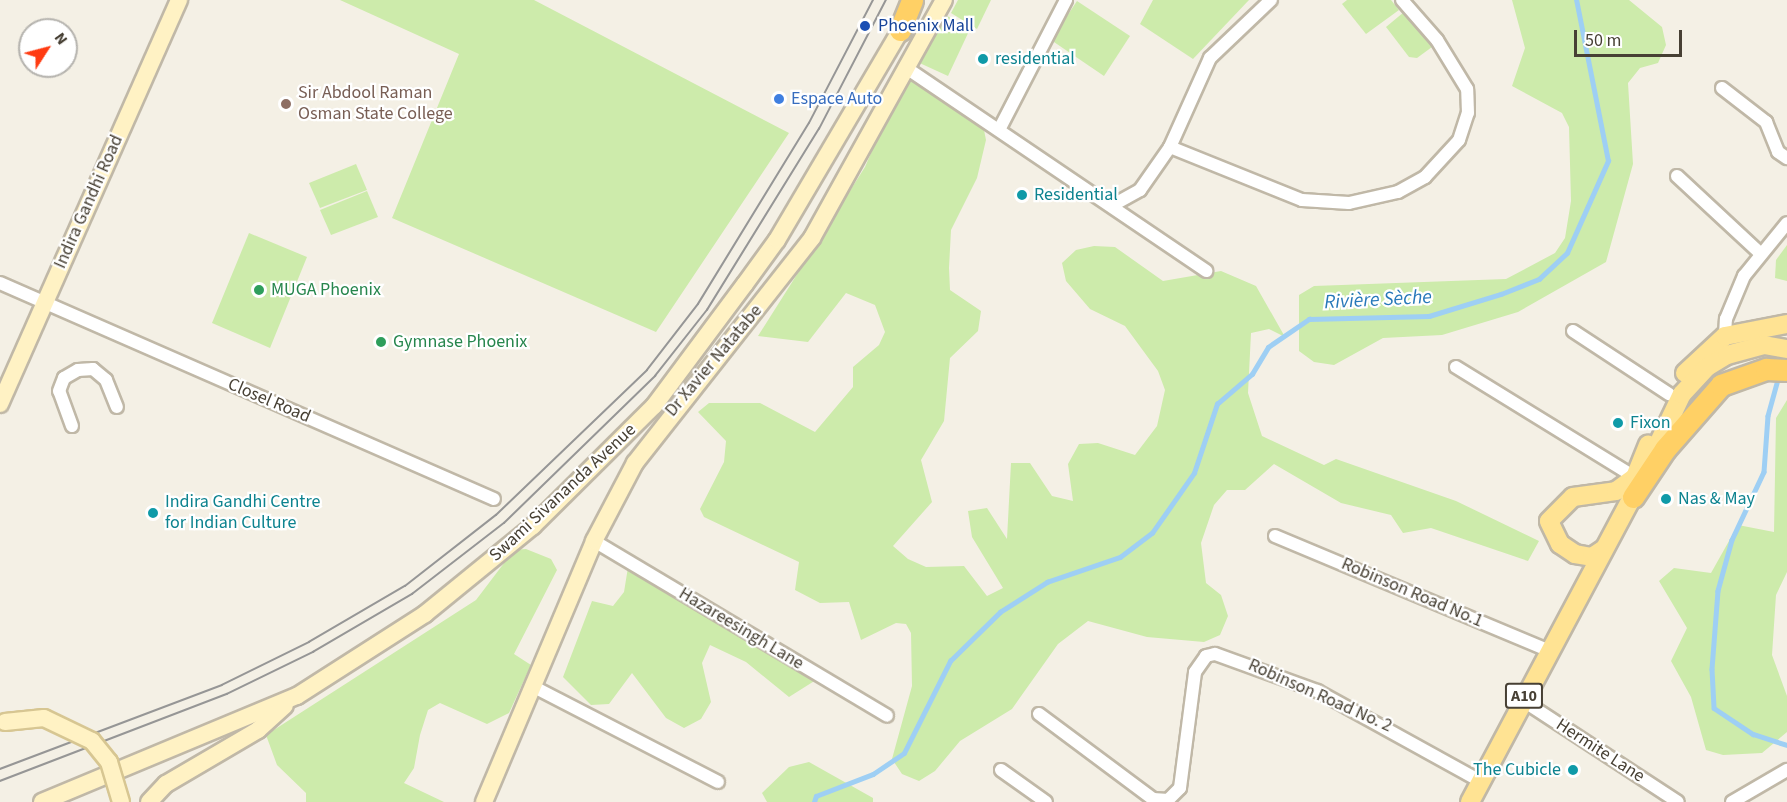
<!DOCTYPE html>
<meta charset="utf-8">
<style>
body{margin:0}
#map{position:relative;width:1787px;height:802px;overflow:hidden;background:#f4f0e5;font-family:"Source Sans 3",sans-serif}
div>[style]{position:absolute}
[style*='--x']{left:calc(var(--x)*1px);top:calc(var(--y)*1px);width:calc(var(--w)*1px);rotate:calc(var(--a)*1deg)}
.green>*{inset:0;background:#cdebab}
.stream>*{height:4.5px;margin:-2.25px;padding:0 2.25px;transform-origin:2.25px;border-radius:2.25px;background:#9ecff4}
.roads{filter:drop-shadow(2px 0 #c0b8a7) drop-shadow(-2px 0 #c0b8a7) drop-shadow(0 2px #c0b8a7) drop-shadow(0 -2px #c0b8a7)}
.street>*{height:12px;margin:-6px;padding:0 6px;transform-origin:6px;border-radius:6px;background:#fff}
.secondary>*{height:16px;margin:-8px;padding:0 8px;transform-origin:8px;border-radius:8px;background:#fff2c4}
.primary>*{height:18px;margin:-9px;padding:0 9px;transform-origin:9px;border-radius:9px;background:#ffe393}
.highway>*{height:21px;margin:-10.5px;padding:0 10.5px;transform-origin:10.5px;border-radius:10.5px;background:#ffd065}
.tram>*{height:1.5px;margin:-0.75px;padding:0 0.75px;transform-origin:0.75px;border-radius:0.75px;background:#969696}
.bridges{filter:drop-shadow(2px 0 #d7c692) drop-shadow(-2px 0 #d7c692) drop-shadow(0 2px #d7c692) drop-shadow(0 -2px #d7c692)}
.secondary-bridge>*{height:16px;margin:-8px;padding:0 8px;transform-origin:8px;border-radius:8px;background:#fff2c4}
.dots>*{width:16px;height:16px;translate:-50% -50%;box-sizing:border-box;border:3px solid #fff;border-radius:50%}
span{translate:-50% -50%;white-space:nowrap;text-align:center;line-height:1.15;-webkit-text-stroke:4.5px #fff;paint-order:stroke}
.shield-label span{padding:2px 4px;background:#fff;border:2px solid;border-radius:4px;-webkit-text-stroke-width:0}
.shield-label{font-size:16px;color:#474034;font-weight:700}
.transit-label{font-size:18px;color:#164399}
.left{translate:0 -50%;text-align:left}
.culture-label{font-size:18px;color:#0d838f}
.right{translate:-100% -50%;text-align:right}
.education-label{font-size:18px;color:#785e54}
.shop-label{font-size:18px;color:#366cbe}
.street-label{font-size:18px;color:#474034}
.leisure-label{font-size:18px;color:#27864d}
.water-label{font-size:20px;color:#2778b9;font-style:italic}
.north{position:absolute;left:18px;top:18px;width:60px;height:60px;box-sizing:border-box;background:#fff;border:2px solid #b5b3ae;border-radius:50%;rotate:54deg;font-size:16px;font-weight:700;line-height:24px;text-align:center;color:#474034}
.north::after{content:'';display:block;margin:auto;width:21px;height:27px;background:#ff3b11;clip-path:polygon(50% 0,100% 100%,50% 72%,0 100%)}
.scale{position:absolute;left:1574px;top:30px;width:108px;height:27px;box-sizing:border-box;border:3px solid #474034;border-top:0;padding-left:8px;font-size:18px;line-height:21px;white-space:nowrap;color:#474034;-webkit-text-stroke:4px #fff;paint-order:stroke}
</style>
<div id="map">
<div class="green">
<i style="clip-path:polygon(340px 0,534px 0,789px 133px,656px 332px,392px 218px,459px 54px)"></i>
<i style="clip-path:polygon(958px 0,991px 0,977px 29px,951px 13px)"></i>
<i style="clip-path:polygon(1153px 0,1249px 0,1193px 59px,1140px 24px)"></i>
<i style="clip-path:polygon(1347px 0,1391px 0,1399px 10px,1366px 34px,1342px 4px)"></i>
<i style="clip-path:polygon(1512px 0,1629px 0,1662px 27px,1666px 45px,1658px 63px,1640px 68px,1628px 83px,1633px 164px,1606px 262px,1518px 312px,1442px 335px,1383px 338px,1334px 365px,1314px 362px,1299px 351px,1299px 295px,1314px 286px,1506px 279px,1555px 253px,1565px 238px,1571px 201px,1569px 127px,1562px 113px,1512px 86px,1525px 48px)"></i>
<i style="clip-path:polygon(1077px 1px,1130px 36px,1104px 76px,1051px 40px)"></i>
<i style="clip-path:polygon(1404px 12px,1432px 47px,1417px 58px,1409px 57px,1386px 27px)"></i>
<i style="clip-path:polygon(942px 13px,970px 29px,948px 76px,913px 60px)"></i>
<i style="clip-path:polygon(906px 71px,982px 120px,986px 140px,977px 178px,951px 230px,949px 268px,950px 290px,981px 311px,978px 331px,950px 358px,944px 421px,921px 460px,932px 502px,893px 546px,908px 559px,926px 567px,964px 566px,987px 596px,1003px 588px,972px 537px,968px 511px,987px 508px,1007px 539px,1011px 463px,1030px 463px,1052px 496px,1073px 501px,1068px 464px,1079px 444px,1098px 443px,1135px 455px,1157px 426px,1165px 390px,1158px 371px,1125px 326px,1090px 309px,1066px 281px,1062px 263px,1076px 250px,1094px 246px,1115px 247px,1163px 281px,1221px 271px,1256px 286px,1285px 337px,1269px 329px,1251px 333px,1248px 393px,1262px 436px,1324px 465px,1336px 459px,1456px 501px,1539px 541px,1528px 561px,1431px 528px,1403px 533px,1391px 515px,1341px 503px,1274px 464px,1245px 490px,1227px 490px,1214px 505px,1201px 543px,1206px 583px,1221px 595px,1228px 616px,1220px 635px,1204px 642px,1147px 637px,1088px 621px,1058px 644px,1012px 709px,960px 741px,935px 771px,919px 781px,902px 774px,892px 759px,912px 686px,911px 633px,906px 624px,896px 623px,861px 640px,849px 602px,820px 603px,795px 590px,799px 562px,704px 517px,700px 509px,724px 462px,726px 441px,698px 412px,709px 403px,760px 403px,815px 432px,853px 387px,853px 367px,879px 345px,885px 332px,875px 305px,846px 293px,808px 342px,758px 336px,865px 167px)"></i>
<i style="clip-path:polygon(356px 164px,367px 190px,320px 208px,309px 183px)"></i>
<i style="clip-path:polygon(367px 191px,378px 217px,331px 235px,320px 210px)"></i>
<i style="clip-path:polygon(249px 233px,307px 257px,270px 348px,212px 323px)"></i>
<i style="clip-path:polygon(1787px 245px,1787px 281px,1775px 278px,1776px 260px)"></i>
<i style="clip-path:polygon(1787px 400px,1787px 572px,1776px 595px,1772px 655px,1787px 696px,1787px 732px,1762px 753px,1723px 755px,1706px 750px,1691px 697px,1671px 661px,1687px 628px,1659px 581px,1674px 568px,1711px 573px,1738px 525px,1774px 532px,1776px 418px)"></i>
<i style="clip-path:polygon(526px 549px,551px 559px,557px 570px,514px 654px,531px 665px,509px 713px,487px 724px,440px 703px,428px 710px,420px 735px,414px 768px,404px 783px,444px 802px,306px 802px,306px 793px,277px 765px,266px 735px,476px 600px,514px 550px)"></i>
<i style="clip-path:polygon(630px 555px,827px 673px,789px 697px,746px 662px,710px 645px,702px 663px,711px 702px,701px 719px,684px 728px,666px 718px,632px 673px,609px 704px,591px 705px,563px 677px,592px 601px,613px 606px,624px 592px)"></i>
<i style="clip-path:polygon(809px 762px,873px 798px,873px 802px,767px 802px,762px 793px,789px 767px)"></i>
</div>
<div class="stream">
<i style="--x:1779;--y:376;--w:41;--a:105.4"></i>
<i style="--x:1768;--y:416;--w:56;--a:94.1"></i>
<i style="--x:1764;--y:472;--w:75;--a:115.2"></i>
<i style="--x:1732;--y:540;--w:53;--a:105.4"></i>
<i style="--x:1718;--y:591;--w:78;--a:94.4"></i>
<i style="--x:1712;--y:669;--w:39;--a:87"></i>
<i style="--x:1714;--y:708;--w:47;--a:33.7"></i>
<i style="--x:1753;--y:734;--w:36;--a:18"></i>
<i style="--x:814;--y:802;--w:6;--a:-72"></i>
<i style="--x:816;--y:796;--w:61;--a:-21.1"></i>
<i style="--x:873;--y:774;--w:37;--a:-34"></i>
<i style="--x:904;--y:753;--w:103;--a:-63.4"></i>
<i style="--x:950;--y:661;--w:70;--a:-44.4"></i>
<i style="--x:1000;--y:612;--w:56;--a:-32.6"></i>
<i style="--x:1047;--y:582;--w:77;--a:-18.9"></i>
<i style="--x:1120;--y:557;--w:40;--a:-37"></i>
<i style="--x:1152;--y:533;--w:73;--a:-55"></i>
<i style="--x:1194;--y:473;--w:73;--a:-71.6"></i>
<i style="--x:1217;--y:404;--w:46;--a:-40.6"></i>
<i style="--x:1252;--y:374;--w:31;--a:-59"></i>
<i style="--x:1268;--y:347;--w:50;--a:-34.3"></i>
<i style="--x:1309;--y:319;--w:120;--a:-1.4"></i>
<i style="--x:1429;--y:316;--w:75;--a:-17"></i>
<i style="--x:1501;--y:294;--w:41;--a:-21.5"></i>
<i style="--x:1539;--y:279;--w:38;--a:-43"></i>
<i style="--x:1567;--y:253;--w:101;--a:-66"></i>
<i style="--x:1608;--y:161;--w:164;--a:-101.2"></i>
</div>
<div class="roads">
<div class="street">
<i style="--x:905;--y:67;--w:364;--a:34.1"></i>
<i style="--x:1722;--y:88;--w:56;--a:37.7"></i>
<i style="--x:1766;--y:122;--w:32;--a:68"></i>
<i style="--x:1778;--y:152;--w:11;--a:34"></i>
<i style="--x:1000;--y:128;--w:144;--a:-62.7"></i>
<i style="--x:1170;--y:147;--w:98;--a:-65.8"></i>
<i style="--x:1210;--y:58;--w:84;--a:-43.6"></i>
<i style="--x:1677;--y:176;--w:113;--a:42.9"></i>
<i style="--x:1113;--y:205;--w:31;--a:-29"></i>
<i style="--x:1140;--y:190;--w:52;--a:-55.1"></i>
<i style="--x:1170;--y:147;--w:142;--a:21.9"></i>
<i style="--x:1302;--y:200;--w:47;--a:3.7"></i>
<i style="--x:1349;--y:203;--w:50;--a:-12.7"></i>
<i style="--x:1398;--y:192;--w:31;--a:-29"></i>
<i style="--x:1425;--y:177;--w:50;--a:-47.4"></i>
<i style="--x:1459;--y:140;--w:28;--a:-72"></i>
<i style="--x:1468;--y:113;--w:24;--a:-92"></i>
<i style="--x:1467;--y:89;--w:57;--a:-121.5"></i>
<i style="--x:1437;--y:40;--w:53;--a:-131.2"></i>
<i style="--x:0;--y:283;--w:539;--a:23.62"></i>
<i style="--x:1573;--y:331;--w:115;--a:33.3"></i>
<i style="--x:1725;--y:336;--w:17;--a:-87"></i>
<i style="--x:1726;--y:319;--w:47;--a:-67.3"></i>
<i style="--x:1744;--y:276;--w:68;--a:-50.9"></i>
<i style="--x:1456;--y:367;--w:210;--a:31.6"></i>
<i style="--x:72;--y:426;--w:37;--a:-110"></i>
<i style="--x:59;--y:391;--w:14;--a:-69"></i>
<i style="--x:64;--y:378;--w:16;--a:-30"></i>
<i style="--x:78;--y:370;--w:15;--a:-4"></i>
<i style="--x:93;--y:369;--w:17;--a:40"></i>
<i style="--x:106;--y:380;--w:29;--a:68"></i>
<i style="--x:1275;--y:536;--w:296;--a:22.7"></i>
<i style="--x:594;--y:541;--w:341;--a:30.8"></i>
<i style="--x:534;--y:687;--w:207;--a:27.3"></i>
<i style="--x:1522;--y:700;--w:186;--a:33.2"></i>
<i style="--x:1039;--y:714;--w:142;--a:36.7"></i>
<i style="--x:1153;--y:799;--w:15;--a:4"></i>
<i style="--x:1168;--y:800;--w:17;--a:-45"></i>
<i style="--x:1180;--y:788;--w:117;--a:-82.6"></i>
<i style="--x:1195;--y:672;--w:19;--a:-55"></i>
<i style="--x:1206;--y:656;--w:9;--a:-13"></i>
<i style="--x:1215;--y:654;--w:109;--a:19.9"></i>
<i style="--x:1317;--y:691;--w:188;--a:28.9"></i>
<i style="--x:1001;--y:770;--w:55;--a:35.4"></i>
<i style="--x:1732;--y:802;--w:64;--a:-30.2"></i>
</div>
<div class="secondary">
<i style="--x:0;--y:404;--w:442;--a:-66.1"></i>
<i style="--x:42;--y:802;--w:276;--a:-22.6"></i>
<i style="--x:297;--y:696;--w:152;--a:-32.6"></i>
<i style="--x:425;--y:614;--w:139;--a:-39.2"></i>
<i style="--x:533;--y:526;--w:170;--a:-44.8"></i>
<i style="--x:654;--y:406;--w:152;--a:-53.3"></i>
<i style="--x:745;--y:284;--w:54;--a:-54"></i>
<i style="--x:777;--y:240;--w:254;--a:-59.5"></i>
<i style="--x:149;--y:802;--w:25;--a:-47"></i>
<i style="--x:166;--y:784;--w:107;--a:-30.4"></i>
<i style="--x:258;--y:730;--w:36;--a:-42"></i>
<i style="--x:484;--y:802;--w:283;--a:-67.1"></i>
<i style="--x:594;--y:541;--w:88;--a:-62.3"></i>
<i style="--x:635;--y:463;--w:286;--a:-51.8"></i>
<i style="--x:812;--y:238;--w:272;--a:-61"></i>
</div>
<div class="primary">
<i style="--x:1685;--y:373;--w:54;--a:-42.8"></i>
<i style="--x:1725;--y:336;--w:63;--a:-11"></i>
<i style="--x:1650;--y:461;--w:74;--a:-64.5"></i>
<i style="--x:1682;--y:394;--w:37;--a:-47"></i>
<i style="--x:1707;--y:367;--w:23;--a:-31"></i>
<i style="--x:1727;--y:355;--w:38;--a:-15"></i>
<i style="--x:1764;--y:345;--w:23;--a:10"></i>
<i style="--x:1604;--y:549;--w:14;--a:146"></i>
<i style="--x:1592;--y:557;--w:17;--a:-170"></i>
<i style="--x:1575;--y:554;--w:18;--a:-146"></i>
<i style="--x:1560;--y:544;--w:25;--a:-116"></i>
<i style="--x:1549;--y:521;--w:34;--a:-45"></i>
<i style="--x:1573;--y:497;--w:43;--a:-7.9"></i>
<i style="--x:1616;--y:491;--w:24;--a:-36"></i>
<i style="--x:1635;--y:477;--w:35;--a:-68"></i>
<i style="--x:1470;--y:802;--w:358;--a:-62"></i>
</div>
<div class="highway">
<i style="--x:900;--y:30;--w:32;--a:-68"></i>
<i style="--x:1633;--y:497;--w:58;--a:-56.3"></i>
<i style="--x:1665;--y:449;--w:85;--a:-48.8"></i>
<i style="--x:1721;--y:385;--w:48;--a:-19.6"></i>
<i style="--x:1766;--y:369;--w:21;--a:3"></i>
</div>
</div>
<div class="tram">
<i style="--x:0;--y:769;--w:237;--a:-20.7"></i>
<i style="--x:222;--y:685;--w:97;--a:-26.3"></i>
<i style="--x:309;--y:642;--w:111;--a:-30.3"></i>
<i style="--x:405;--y:586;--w:115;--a:-38"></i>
<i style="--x:496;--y:515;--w:209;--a:-43.8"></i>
<i style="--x:647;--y:370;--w:83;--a:-52.3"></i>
<i style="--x:698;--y:304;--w:212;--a:-58.5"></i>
<i style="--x:809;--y:123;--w:139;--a:-62.5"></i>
<i style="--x:0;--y:781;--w:243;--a:-21"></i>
<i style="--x:227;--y:694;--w:96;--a:-26"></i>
<i style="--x:313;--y:652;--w:115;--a:-30.4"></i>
<i style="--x:412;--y:594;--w:116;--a:-37.7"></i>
<i style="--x:504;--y:523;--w:211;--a:-44.2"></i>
<i style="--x:655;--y:376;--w:84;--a:-51.8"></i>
<i style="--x:707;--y:310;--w:213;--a:-58.3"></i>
<i style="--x:819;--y:129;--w:145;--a:-62.6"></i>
</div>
<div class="bridges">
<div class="secondary-bridge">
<i style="--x:5;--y:722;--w:39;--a:-6"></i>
<i style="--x:44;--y:718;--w:53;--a:25.6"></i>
<i style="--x:92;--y:741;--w:27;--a:51"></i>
<i style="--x:109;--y:762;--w:42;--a:73.3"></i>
</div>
</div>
<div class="dots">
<i style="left:865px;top:26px;background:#1a4fb4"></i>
<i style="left:983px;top:59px;background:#0f9aa8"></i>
<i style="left:779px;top:99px;background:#3f7fe0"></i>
<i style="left:286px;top:104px;background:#8d6e63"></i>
<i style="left:1022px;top:195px;background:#0f9aa8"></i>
<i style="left:259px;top:290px;background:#2e9e5b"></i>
<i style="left:381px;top:342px;background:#2e9e5b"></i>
<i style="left:1618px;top:423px;background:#0f9aa8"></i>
<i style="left:1666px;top:499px;background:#0f9aa8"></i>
<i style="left:153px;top:513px;background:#0f9aa8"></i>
<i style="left:1573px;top:770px;background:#0f9aa8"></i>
</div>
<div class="shield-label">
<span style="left:1524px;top:696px">A10</span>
</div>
<div class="transit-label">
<span class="left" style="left:878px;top:26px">Phoenix Mall</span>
</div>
<div class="culture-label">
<span class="left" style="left:995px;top:59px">residential</span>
<span class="left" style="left:1034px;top:195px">Residential</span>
<span class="left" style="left:1630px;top:423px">Fixon</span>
<span class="left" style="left:1678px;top:499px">Nas &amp; May</span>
<span class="left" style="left:165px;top:513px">Indira Gandhi Centre<br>for Indian Culture</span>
<span class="right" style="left:1561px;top:770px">The Cubicle</span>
</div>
<div class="education-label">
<span class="left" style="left:298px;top:104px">Sir Abdool Raman<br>Osman State College</span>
</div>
<div class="shop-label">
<span class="left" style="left:791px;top:99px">Espace Auto</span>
</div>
<div class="street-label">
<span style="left:89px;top:202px;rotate:-66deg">Indira Gandhi Road</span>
<span style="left:714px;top:361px;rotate:-50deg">Dr Xavier Natatabe</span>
<span style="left:269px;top:401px;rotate:23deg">Closel Road</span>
<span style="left:563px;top:493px;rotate:-43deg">Swami Sivananda Avenue</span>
<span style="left:1412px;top:593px;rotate:23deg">Robinson Road No.1</span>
<span style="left:741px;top:629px;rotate:31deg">Hazareesingh Lane</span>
<span style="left:1320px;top:696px;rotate:24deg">Robinson Road No. 2</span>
<span style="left:1600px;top:751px;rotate:33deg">Hermite Lane</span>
</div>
<div class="leisure-label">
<span class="left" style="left:271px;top:290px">MUGA Phoenix</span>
<span class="left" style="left:393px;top:342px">Gymnase Phoenix</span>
</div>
<div class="water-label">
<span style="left:1378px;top:300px;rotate:-3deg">Rivière Sèche</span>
</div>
<div class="north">N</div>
<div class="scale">50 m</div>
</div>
